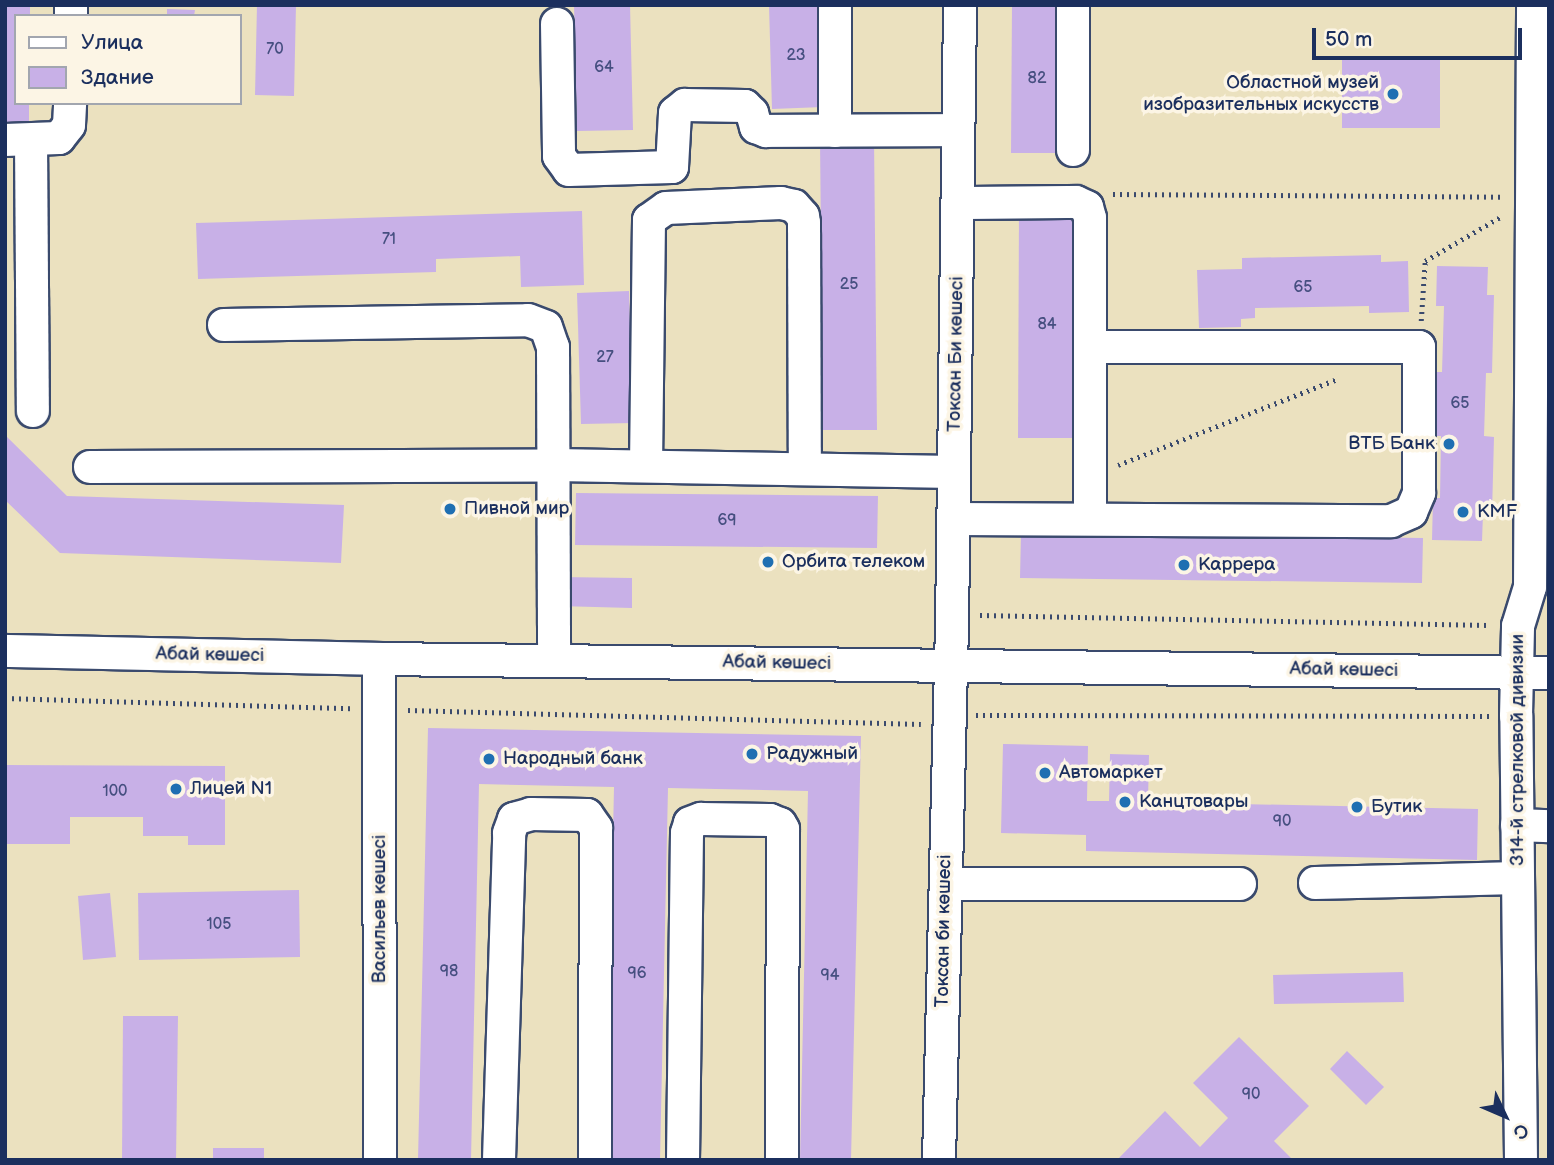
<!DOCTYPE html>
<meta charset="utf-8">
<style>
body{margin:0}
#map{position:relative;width:1554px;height:1165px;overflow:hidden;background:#ebe1bf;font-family:"Balsamiq Sans",sans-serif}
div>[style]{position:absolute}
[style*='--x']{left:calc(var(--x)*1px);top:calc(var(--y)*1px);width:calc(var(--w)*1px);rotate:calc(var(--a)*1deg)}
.building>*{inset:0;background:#c8b0e7}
.path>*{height:4.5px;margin-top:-2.25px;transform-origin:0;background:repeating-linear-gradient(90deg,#3a4a6d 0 2px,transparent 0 7px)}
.roads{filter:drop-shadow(2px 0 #3a4a6d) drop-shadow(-2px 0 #3a4a6d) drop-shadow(0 2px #3a4a6d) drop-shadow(0 -2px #3a4a6d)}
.minor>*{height:32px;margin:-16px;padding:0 16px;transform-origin:16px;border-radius:16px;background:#fff}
.dots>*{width:19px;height:19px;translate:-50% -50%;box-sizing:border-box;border:4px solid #fcf5e5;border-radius:50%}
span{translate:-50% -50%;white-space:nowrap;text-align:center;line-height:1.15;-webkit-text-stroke:7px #fcf5e5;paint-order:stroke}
.number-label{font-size:16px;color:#464f80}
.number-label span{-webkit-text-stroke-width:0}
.poi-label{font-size:19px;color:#1b2f5e}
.right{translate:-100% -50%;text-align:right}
.left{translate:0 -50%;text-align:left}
.street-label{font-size:19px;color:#1b2f5e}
.frame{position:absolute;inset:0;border:7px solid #1b2f5e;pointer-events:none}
.legend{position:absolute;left:14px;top:14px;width:228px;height:91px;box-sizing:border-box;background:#fcf5e5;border:2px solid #a2a6af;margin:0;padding:9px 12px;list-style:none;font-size:21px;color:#1b2f5e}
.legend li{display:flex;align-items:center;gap:14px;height:35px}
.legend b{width:35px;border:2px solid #a2a6af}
.north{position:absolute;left:1470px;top:1081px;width:70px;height:70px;-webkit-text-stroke:5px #fcf5e5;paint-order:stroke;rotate:134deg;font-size:19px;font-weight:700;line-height:28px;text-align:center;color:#1b2f5e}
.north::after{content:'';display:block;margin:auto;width:24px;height:32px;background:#1b2f5e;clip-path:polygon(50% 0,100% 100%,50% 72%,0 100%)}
.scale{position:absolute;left:1312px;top:28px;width:210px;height:32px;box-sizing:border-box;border:4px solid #1b2f5e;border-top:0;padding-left:9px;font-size:21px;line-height:24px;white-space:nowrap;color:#1b2f5e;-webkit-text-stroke:5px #fcf5e5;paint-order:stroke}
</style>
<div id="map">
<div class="building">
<i style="clip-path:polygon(5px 5px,30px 5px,30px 16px,16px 16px,16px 103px,29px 103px,29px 124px,5px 123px)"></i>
<i style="clip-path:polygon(257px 5px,296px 5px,294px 96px,255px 95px)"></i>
<i style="clip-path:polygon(574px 5px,630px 5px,633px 130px,577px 131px)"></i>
<i style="clip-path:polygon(769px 5px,820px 5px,823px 107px,772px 109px)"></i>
<i style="clip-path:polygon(1012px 5px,1064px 5px,1062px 153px,1011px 153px)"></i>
<i style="clip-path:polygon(167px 9px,195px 10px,194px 16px,167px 16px)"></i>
<i style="clip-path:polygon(1342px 58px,1440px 58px,1440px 128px,1342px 128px)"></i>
<i style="clip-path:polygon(874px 139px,877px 430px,823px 430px,820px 140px)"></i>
<i style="clip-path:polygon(582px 211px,584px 285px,521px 287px,520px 256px,436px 259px,436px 272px,198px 279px,196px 223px)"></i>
<i style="clip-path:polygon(1019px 212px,1076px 212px,1075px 438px,1018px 438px)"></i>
<i style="clip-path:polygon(1381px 255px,1381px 262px,1408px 261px,1409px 312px,1369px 313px,1369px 306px,1255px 308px,1255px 318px,1241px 319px,1241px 327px,1199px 328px,1197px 270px,1242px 269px,1242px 258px)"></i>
<i style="clip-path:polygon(1437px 266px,1488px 267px,1487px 295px,1494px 295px,1492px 373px,1486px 373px,1484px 436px,1494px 437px,1492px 514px,1483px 514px,1482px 541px,1432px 540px,1433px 498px,1440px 498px,1441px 436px,1434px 436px,1435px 372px,1442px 372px,1444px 306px,1436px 306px)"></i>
<i style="clip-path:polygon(629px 291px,633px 423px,581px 424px,577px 293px)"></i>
<i style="clip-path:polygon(5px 435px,67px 496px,344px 505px,341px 563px,60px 553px,5px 500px)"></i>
<i style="clip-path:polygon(576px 493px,878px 496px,877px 548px,575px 545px)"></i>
<i style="clip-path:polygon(1021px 533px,1423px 538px,1422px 583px,1020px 578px)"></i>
<i style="clip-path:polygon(559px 577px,632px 578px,632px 608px,558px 606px)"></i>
<i style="clip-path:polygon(428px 728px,861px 736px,851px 1160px,800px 1160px,808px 791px,668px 788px,660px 1160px,606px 1160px,614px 787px,479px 784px,471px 1160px,418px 1160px)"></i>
<i style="clip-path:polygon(1003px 744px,1088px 746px,1087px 801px,1109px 801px,1110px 754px,1149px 755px,1148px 802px,1478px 809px,1477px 860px,1086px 851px,1086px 835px,1001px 833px)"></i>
<i style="clip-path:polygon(5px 765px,225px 766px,225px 845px,188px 845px,188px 836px,143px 836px,143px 817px,70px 817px,70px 844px,5px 844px)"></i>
<i style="clip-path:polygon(299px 890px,300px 957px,139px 960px,138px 893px)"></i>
<i style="clip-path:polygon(110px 893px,116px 957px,83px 960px,78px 896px)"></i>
<i style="clip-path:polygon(1403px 972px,1404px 1002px,1274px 1004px,1273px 975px)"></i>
<i style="clip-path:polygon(123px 1016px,178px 1016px,176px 1160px,122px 1160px)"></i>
<i style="clip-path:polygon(1239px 1037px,1309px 1106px,1274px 1141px,1293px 1160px,1117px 1160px,1165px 1111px,1200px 1147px,1228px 1118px,1193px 1083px)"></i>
<i style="clip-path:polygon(1347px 1051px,1384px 1087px,1366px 1105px,1330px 1069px)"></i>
<i style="clip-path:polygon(213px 1148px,264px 1148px,264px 1160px,213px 1160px)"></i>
</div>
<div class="path">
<i style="--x:1113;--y:194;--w:390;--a:0.4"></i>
<i style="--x:1421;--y:321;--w:60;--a:-86.2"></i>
<i style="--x:1425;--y:261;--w:89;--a:-30.3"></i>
<i style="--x:1118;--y:465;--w:236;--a:-21.4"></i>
<i style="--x:980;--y:615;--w:508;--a:1.13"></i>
<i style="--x:5;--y:698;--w:346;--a:1.7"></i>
<i style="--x:408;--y:710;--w:513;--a:1.56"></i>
<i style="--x:976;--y:715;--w:513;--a:0.11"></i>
</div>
<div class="roads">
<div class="minor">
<i style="--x:71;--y:16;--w:11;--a:-90"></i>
<i style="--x:557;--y:24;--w:132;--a:89.1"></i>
<i style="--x:559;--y:156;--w:17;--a:54"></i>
<i style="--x:569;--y:170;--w:103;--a:-1.7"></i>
<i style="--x:672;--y:167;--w:54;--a:-86.8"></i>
<i style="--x:675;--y:113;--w:13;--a:-39"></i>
<i style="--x:685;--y:105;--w:60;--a:1"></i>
<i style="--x:745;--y:106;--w:10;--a:45"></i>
<i style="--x:752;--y:113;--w:15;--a:74"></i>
<i style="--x:756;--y:127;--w:11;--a:22"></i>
<i style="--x:766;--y:131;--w:192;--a:-0.3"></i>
<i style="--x:835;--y:131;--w:126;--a:-90"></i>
<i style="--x:5;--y:140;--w:54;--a:-2.1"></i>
<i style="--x:59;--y:138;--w:16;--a:-52"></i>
<i style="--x:69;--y:125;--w:22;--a:-87"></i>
<i style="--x:31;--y:140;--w:271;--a:89.6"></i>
<i style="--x:1073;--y:150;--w:145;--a:-90"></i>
<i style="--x:224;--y:325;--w:304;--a:-0.9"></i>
<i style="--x:528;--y:320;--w:19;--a:21"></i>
<i style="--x:546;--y:327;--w:21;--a:71"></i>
<i style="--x:553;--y:347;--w:312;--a:89.8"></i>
<i style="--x:646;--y:466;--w:246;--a:-89.3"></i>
<i style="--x:649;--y:220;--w:21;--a:-35"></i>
<i style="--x:666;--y:208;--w:115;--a:-2.5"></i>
<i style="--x:781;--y:203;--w:13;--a:13"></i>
<i style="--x:794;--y:206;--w:13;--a:48"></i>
<i style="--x:803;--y:216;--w:7;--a:82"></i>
<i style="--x:804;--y:223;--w:245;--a:89.8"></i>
<i style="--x:90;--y:467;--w:464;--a:-0.2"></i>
<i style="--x:554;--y:465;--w:400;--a:1"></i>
<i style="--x:954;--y:519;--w:437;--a:0.3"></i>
<i style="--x:1391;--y:521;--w:22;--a:-24"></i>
<i style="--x:1411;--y:512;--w:21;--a:-67"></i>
<i style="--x:1419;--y:493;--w:146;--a:-90"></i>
<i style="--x:1419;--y:347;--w:329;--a:180"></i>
<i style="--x:1090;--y:347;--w:129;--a:-90"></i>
<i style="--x:1090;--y:218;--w:11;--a:-105"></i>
<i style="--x:1087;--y:207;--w:12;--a:-156"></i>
<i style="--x:1076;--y:202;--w:118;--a:179.5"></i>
<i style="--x:1090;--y:519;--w:172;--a:-90"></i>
<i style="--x:5;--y:651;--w:374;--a:1.2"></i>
<i style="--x:379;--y:659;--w:1170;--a:0.69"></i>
<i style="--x:379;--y:659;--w:501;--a:89.89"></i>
<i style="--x:1517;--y:825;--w:32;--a:2"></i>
<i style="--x:1315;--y:883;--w:202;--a:-1.4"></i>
<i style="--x:946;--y:884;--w:294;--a:0"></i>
<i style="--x:499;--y:1160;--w:327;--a:-88.2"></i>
<i style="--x:509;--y:833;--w:15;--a:-70"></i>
<i style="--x:514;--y:819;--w:18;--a:-16"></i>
<i style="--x:531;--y:814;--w:56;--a:1"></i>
<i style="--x:587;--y:815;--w:16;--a:55"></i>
<i style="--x:596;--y:828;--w:332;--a:90.2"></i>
<i style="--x:683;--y:1160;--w:327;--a:-89.3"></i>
<i style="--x:687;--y:833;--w:10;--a:-73"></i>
<i style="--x:690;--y:823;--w:12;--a:-20"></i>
<i style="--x:701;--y:819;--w:69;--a:0.8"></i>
<i style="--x:770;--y:820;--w:11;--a:22"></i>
<i style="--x:780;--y:824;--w:6;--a:59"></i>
<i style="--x:783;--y:829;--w:331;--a:90.2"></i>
<i style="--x:939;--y:1160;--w:534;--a:-88.61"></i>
<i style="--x:952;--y:626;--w:621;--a:-89.26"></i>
<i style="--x:1521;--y:1160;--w:444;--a:-90.6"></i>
<i style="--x:1516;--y:716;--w:90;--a:-88.7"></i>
<i style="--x:1518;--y:626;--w:41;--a:-72.9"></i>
<i style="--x:1530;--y:587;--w:582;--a:-89.7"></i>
</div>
</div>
<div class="dots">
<i style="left:1393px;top:94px;background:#1f6fb2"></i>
<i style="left:1449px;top:444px;background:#1f6fb2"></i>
<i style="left:450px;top:509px;background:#1f6fb2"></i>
<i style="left:1463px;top:512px;background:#1f6fb2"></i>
<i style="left:768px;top:562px;background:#1f6fb2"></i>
<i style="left:1184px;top:565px;background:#1f6fb2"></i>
<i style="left:752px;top:754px;background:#1f6fb2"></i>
<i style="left:489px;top:759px;background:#1f6fb2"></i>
<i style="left:1045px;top:773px;background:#1f6fb2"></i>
<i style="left:176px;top:789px;background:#1f6fb2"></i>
<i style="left:1125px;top:802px;background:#1f6fb2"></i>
<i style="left:1357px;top:807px;background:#1f6fb2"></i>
</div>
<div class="number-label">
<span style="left:275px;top:50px">70</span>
<span style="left:796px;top:56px">23</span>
<span style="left:604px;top:68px">64</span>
<span style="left:1037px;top:79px">82</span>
<span style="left:389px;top:240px">71</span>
<span style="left:849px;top:285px">25</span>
<span style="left:1303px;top:288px">65</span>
<span style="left:1047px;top:325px">84</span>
<span style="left:605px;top:358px">27</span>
<span style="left:1460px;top:404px">65</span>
<span style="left:727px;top:521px">69</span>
<span style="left:115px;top:792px">100</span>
<span style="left:1282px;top:822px">90</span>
<span style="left:219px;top:925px">105</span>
<span style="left:449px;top:972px">98</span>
<span style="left:637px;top:974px">96</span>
<span style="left:830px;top:976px">94</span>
<span style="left:1251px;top:1095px">90</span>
</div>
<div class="poi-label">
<span class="right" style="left:1379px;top:94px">Областной музей<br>изобразительных искусств</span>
<span class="right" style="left:1435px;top:444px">ВТБ Банк</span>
<span class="left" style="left:464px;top:509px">Пивной мир</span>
<span class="left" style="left:1477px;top:512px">KMF</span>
<span class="left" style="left:782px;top:562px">Орбита телеком</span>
<span class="left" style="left:1198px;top:565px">Каррера</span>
<span class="left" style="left:766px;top:754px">Радужный</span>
<span class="left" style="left:503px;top:759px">Народный банк</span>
<span class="left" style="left:1059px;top:773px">Автомаркет</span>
<span class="left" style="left:190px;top:789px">Лицей N1</span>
<span class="left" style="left:1139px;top:802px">Канцтовары</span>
<span class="left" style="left:1371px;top:807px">Бутик</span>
</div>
<div class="street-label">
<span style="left:956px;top:354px;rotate:-89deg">Токсан Би көшесі</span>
<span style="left:210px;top:655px;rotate:1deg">Абай көшесі</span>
<span style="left:777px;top:663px;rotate:1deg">Абай көшесі</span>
<span style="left:1344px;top:670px;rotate:1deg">Абай көшесі</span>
<span style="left:1518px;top:750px;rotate:-90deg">314-й стрелковой дивизии</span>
<span style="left:380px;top:909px;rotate:-90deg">Васильев көшесі</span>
<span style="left:944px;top:931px;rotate:-89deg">Токсан би көшесі</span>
</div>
<div class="frame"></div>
<ul class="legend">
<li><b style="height:9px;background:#fff"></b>Улица</li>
<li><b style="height:19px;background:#c8b0e7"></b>Здание</li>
</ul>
<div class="north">С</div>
<div class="scale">50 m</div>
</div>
